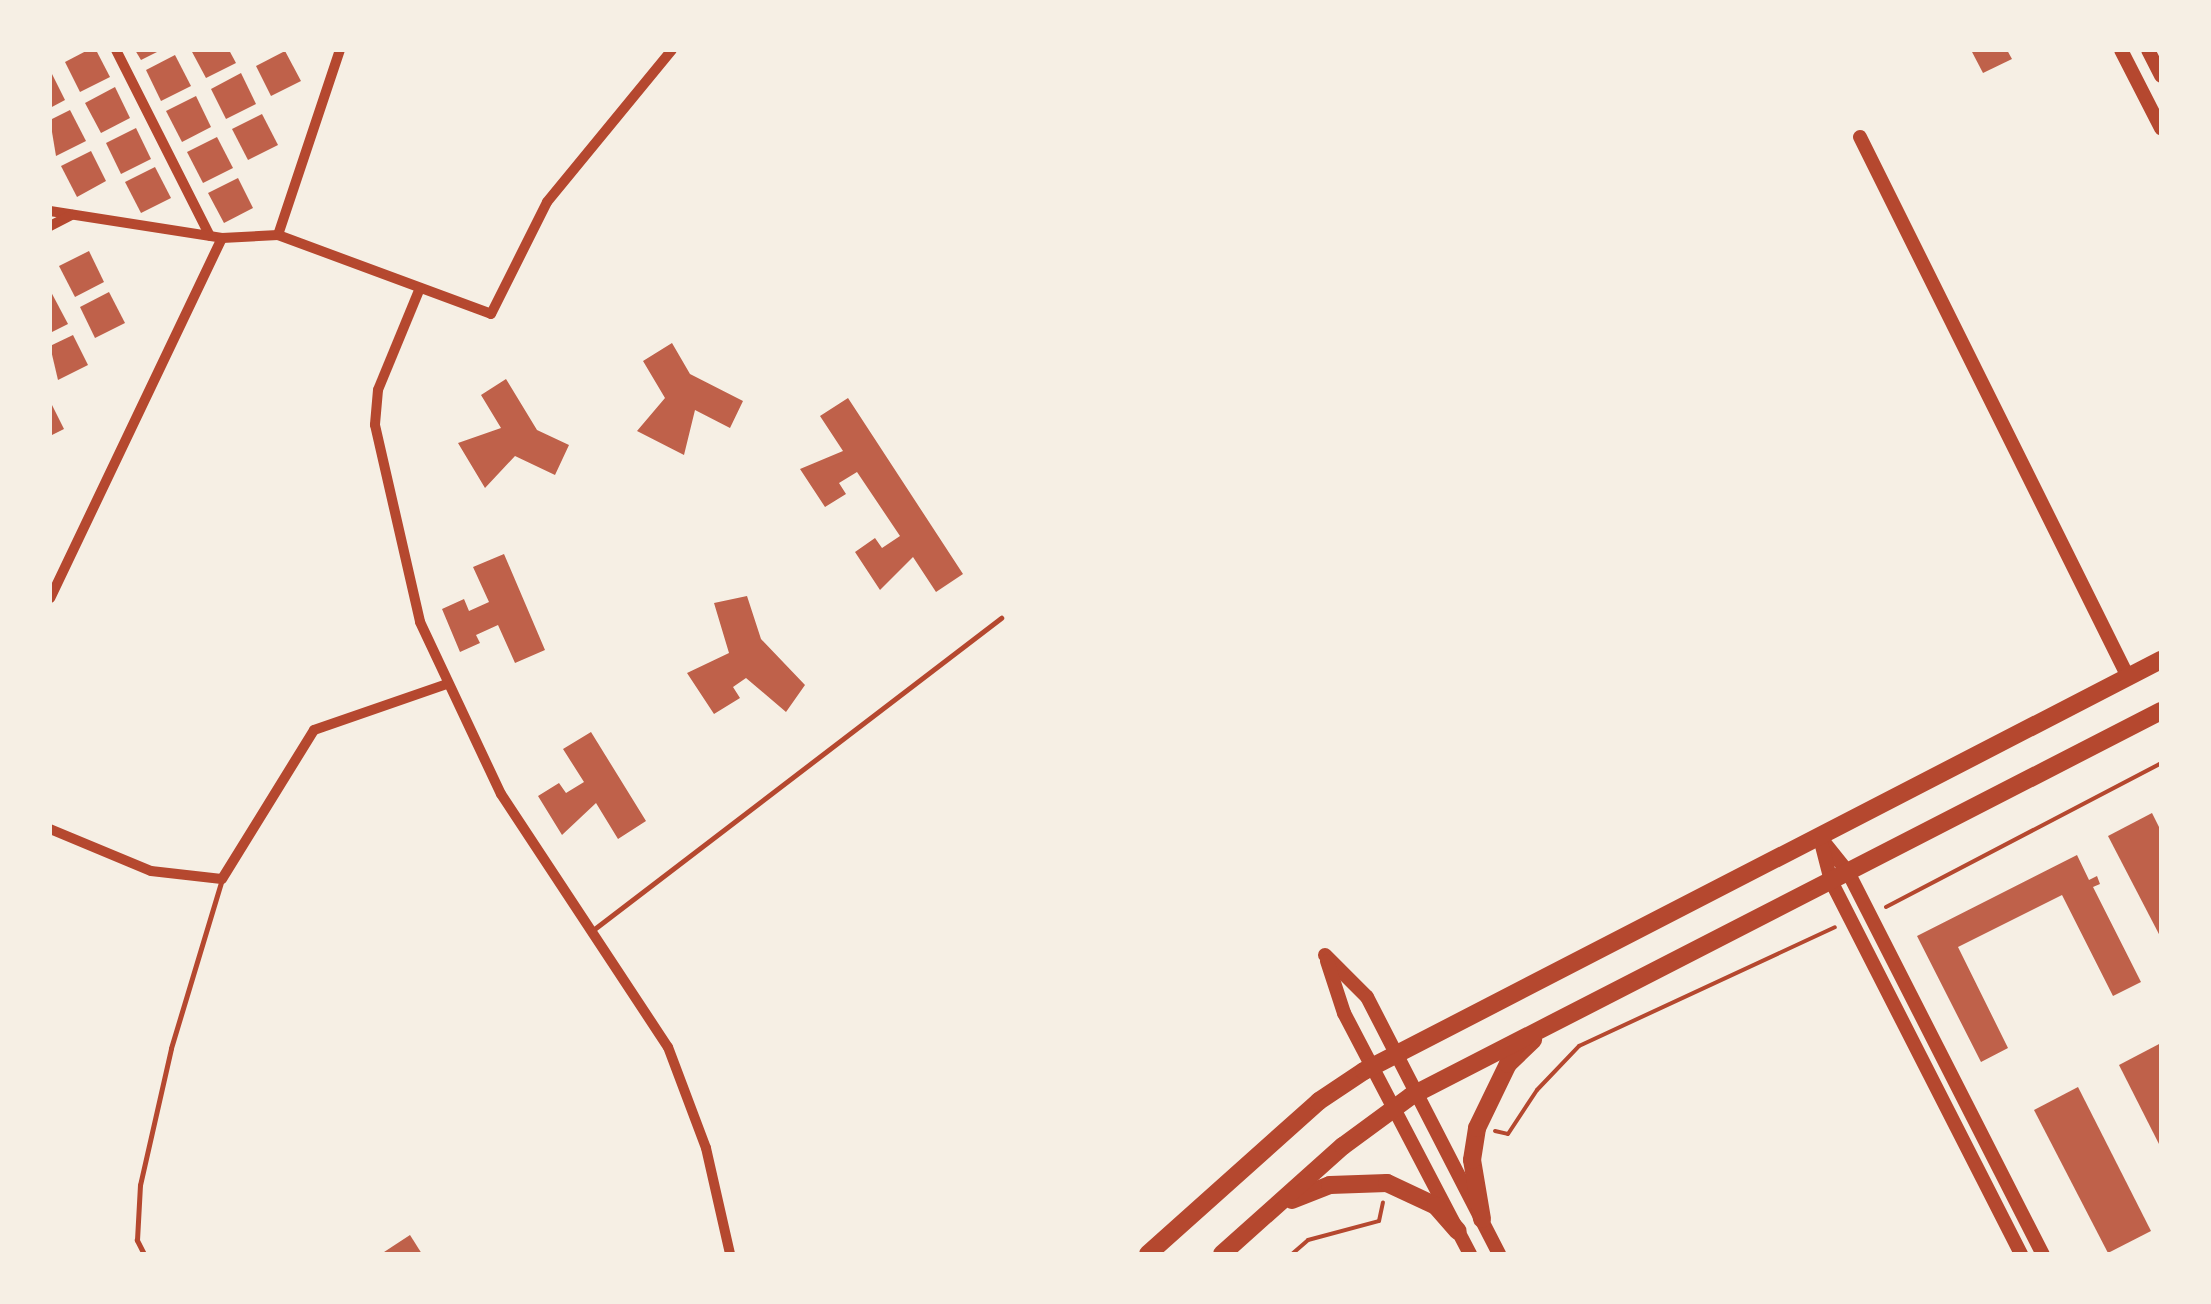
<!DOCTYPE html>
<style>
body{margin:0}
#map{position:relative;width:2211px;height:1304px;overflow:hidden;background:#f6efe4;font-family:Cabin,sans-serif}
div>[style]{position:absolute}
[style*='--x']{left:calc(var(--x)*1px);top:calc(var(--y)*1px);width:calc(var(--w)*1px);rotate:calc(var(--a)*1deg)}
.building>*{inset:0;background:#bf614a}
.path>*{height:4px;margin:-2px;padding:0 2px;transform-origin:2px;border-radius:2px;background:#b5482f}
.service>*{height:5px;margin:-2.5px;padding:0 2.5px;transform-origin:2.5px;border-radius:2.5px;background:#b5482f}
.minor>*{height:10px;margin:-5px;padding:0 5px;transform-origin:5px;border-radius:5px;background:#b5482f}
.tertiary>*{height:14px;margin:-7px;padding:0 7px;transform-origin:7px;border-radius:7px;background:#b5482f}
.primary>*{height:18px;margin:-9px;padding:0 9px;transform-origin:9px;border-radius:9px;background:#b5482f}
span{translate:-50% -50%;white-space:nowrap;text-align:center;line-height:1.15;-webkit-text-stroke:10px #f6efe4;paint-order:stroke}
.frame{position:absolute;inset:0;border:52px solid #f6efe4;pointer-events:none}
</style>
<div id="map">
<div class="building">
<i style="clip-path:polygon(88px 50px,96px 50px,110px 77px,80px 92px,65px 62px)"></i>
<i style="clip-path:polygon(135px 50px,161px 50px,141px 60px)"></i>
<i style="clip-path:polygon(191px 50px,229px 50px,236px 63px,206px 78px)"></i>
<i style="clip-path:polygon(1971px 50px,2007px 50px,2012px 59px,1983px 73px)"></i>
<i style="clip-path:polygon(285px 51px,301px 81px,271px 96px,256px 66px)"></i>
<i style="clip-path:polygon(175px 55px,191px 86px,161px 101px,146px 70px)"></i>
<i style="clip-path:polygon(50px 70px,65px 100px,50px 108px)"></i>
<i style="clip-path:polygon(241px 73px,256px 104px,226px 119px,211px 89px)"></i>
<i style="clip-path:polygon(115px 87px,130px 118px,101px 133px,85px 103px)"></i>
<i style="clip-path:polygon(196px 96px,211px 127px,182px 142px,166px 111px)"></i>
<i style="clip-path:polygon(70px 110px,86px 141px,56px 156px,50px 120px)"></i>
<i style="clip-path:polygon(262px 114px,278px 145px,248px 160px,232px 129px)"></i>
<i style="clip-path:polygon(136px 128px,151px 159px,121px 174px,106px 143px)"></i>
<i style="clip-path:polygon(217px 137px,233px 168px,203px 183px,187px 152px)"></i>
<i style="clip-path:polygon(91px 151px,106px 181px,77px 197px,61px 166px)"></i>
<i style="clip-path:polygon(155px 167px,171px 198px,141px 213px,125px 182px)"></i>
<i style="clip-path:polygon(238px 178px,253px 208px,224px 223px,208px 193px)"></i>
<i style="clip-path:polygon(89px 251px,104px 282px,75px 297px,59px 266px)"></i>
<i style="clip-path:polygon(50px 290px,68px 324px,50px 333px)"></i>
<i style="clip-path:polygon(109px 292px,125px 323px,95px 338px,80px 307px)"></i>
<i style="clip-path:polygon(73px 335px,88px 365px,58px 380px,50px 346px)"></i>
<i style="clip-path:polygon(672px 343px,690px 374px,743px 401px,730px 428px,695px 410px,684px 455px,637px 431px,665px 398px,643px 361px)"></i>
<i style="clip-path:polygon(506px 379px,537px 430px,569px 445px,555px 475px,515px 456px,485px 488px,458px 443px,501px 428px,481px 395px)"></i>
<i style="clip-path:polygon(848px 398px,963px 574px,936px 592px,913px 557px,880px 590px,855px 552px,875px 538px,882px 548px,900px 536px,857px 472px,839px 483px,846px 494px,825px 507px,800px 469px,843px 451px,820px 416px)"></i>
<i style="clip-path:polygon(50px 401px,64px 429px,50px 436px)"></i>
<i style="clip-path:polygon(504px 554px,545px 650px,515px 663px,498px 625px,476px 635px,480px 643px,460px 652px,442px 609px,464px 599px,469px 611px,489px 602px,473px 567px)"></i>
<i style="clip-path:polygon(747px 596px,761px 639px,805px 685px,786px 712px,746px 678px,733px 687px,740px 698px,714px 714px,687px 673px,729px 653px,714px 603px)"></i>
<i style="clip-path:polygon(591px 732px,646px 821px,618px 839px,596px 803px,562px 835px,538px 796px,559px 783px,566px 793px,584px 782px,563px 749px)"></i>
<i style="clip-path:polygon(2152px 813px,2161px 831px,2161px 938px,2108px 836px)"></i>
<i style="clip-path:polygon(2077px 855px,2089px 880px,2097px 876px,2100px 884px,2093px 887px,2141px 982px,2113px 996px,2062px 895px,1958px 947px,2008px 1048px,1981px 1062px,1917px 936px)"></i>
<i style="clip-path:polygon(2161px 1043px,2161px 1148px,2119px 1065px)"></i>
<i style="clip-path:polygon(2078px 1087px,2151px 1231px,2108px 1253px,2034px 1110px)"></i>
<i style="clip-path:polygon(410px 1235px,422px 1254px,381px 1254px)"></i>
</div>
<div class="path">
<i style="--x:1886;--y:907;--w:310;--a:-27.6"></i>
<i style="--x:1495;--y:1131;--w:13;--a:13"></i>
<i style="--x:1508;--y:1134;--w:53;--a:-56.6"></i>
<i style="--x:1537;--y:1090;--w:61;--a:-46.3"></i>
<i style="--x:1579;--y:1046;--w:282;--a:-24.9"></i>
<i style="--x:1292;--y:1254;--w:21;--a:-41"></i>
<i style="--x:1308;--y:1240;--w:73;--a:-15"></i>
<i style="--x:1379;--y:1221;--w:19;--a:-78"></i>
</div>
<div class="service">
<i style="--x:593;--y:930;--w:514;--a:-37.41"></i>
<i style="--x:144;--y:1254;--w:16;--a:-117"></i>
<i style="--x:137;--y:1240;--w:55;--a:-86.9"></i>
<i style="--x:140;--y:1185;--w:140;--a:-77.2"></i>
<i style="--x:171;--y:1048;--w:177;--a:-73.2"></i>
</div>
<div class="minor">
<i style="--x:116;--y:50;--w:208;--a:63.2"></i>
<i style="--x:50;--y:211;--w:174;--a:8.9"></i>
<i style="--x:222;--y:238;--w:399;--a:115.5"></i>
<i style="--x:50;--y:226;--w:25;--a:-27"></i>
<i style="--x:278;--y:235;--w:195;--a:-71.5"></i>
<i style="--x:222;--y:238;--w:56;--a:-3.1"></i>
<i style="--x:278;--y:235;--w:227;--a:20.3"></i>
<i style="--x:491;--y:314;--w:125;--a:-63.4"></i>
<i style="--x:547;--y:202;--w:197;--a:-50.6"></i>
<i style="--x:420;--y:288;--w:110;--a:112.4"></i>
<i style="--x:378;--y:390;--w:35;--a:95"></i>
<i style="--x:375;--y:425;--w:202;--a:77.1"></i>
<i style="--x:420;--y:622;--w:190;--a:64.8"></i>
<i style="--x:501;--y:794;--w:303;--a:56.6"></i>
<i style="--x:668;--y:1047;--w:108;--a:69.4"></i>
<i style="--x:706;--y:1148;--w:109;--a:77.2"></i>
<i style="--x:50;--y:829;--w:109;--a:22.6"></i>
<i style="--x:151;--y:871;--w:71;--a:6.4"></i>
<i style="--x:222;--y:879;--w:175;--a:-58.3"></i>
<i style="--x:314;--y:730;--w:141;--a:-19.1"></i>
</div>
<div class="tertiary">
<i style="--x:2121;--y:50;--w:88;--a:62.9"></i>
<i style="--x:2148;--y:50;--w:29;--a:63"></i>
<i style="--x:1860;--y:137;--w:603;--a:63.6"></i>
<i style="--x:1819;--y:836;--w:46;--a:51.1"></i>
<i style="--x:1848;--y:872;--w:429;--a:63"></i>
<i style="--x:1821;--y:842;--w:40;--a:75.6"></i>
<i style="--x:1831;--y:881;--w:419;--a:63"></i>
<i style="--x:1325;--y:955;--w:59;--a:45"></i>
<i style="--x:1367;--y:997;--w:289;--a:62.8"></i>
<i style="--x:1327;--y:961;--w:55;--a:71.9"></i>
<i style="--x:1344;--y:1013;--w:272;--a:62.4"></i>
</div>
<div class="primary">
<i style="--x:1292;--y:1200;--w:41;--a:-21.5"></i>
<i style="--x:1330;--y:1185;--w:57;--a:-2"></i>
<i style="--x:1387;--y:1183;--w:54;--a:25.1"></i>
<i style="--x:1436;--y:1206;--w:33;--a:49"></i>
<i style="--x:1482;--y:1219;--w:60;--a:-99.6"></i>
<i style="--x:1472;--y:1160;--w:32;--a:-81"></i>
<i style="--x:1477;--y:1128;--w:71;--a:-64.2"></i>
<i style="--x:1508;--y:1064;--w:35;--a:-44"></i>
<i style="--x:1148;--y:1254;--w:229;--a:-41.8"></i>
<i style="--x:1319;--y:1101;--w:54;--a:-33.7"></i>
<i style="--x:1364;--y:1071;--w:897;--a:-27.28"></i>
<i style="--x:1222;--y:1254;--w:162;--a:-41.8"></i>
<i style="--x:1343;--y:1146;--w:84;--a:-36.3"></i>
<i style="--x:1411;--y:1096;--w:843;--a:-27.17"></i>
</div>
<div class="frame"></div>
</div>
